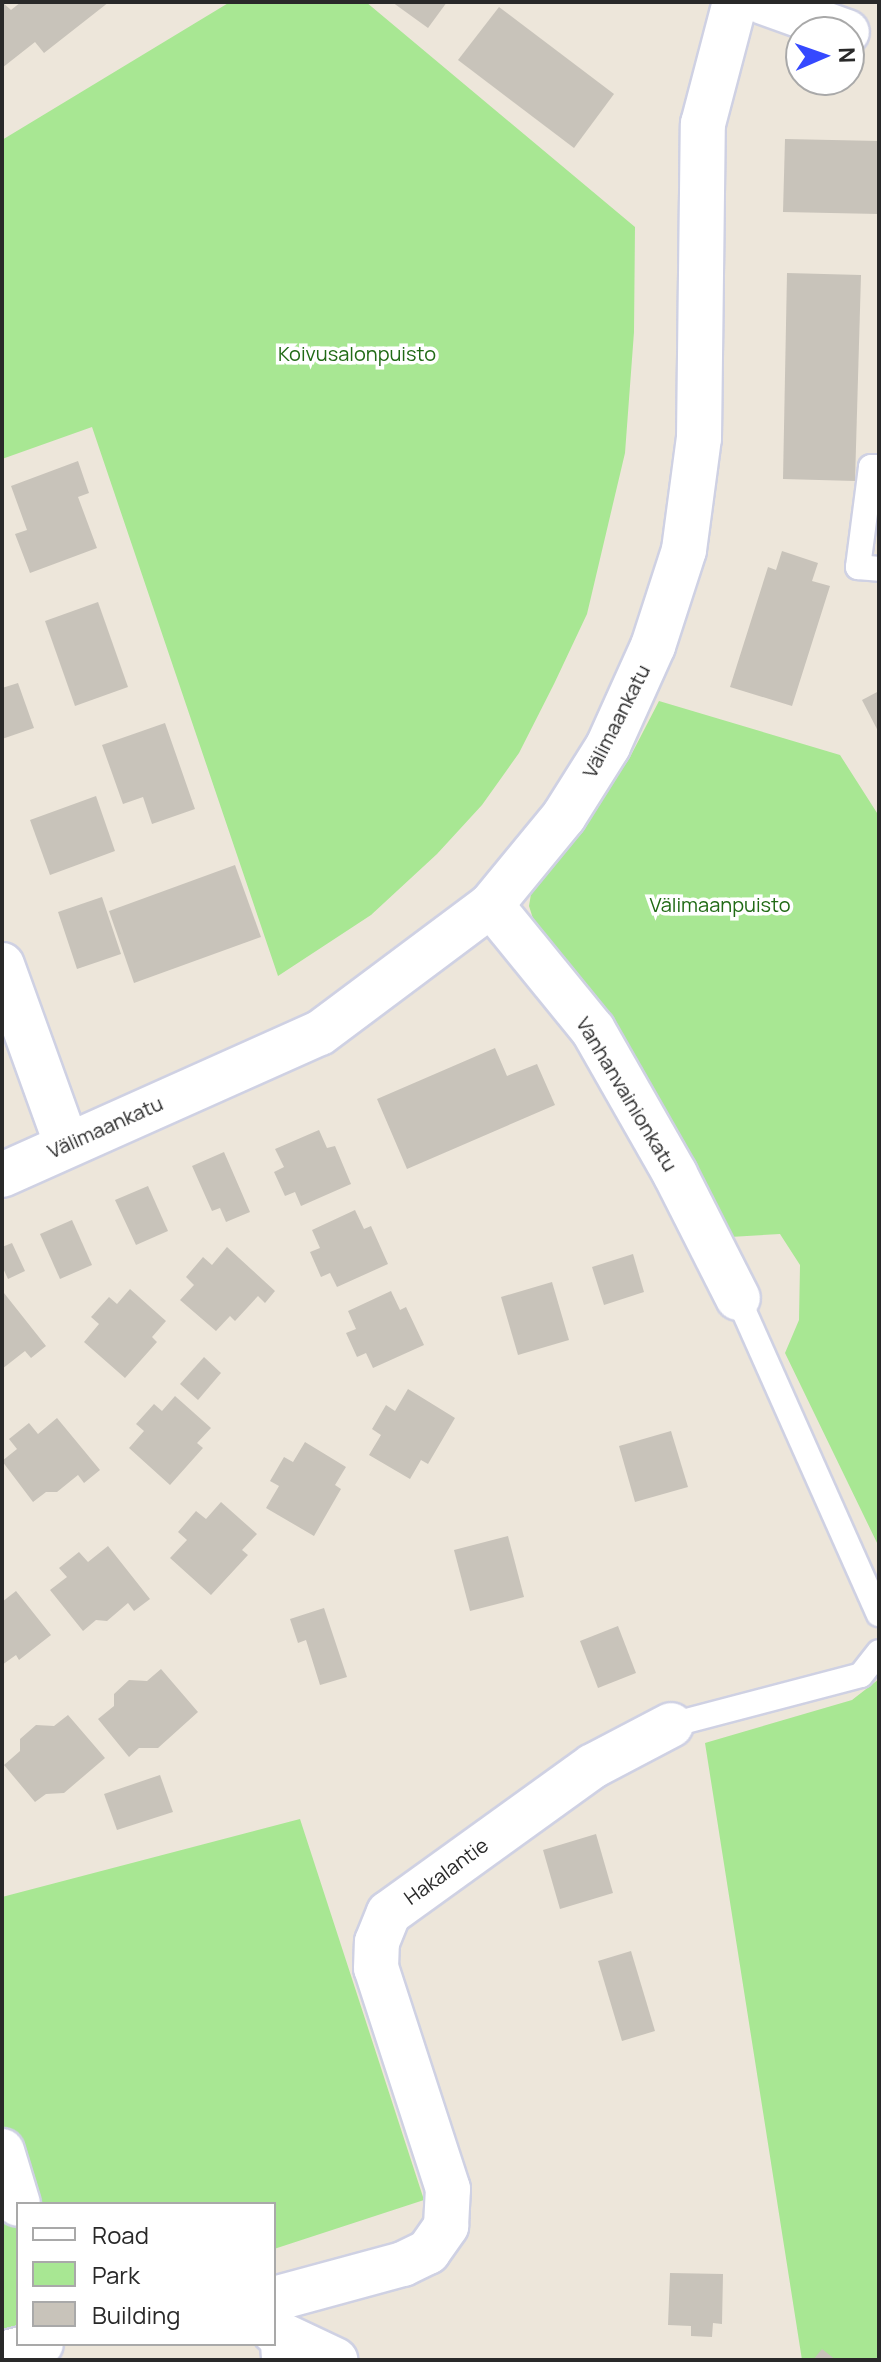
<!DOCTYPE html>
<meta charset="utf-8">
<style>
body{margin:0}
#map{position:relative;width:881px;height:2362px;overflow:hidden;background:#ede6da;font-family:Manrope,sans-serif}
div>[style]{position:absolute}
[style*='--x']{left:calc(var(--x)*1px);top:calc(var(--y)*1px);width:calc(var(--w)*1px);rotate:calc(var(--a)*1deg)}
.green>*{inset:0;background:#a8e793}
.building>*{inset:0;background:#c8c3ba}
.roads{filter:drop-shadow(2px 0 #cfd1e3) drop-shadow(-2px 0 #cfd1e3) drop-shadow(0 2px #cfd1e3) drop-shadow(0 -2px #cfd1e3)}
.service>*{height:24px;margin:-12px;padding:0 12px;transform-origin:12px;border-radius:12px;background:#fff}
.minor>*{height:44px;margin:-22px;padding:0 22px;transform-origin:22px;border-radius:22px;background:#fff}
span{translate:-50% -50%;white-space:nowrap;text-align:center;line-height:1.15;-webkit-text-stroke:7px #fff;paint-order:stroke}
.park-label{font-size:20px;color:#206a15}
.street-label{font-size:20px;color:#292929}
.frame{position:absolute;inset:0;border:4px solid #292929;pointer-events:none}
.legend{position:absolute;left:16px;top:2202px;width:260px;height:144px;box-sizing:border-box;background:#fff;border:2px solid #a9a9a9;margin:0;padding:10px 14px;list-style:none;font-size:24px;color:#292929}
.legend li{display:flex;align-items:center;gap:16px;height:40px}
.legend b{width:40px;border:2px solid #a9a9a9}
.north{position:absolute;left:785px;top:16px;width:80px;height:80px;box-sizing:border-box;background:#fff;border:2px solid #a9a9a9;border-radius:50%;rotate:88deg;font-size:22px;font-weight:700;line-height:32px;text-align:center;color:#292929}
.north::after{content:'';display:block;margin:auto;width:28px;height:36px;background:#3549ff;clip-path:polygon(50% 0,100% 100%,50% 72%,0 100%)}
</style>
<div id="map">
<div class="green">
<i style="clip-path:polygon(230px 2px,366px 2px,635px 227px,634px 332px,625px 453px,587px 614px,554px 684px,519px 753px,482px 805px,437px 854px,371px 915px,278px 976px,92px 427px,2px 459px,2px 140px)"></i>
<i style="clip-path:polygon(659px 701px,840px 755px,879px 816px,879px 1547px,785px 1353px,799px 1320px,800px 1265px,780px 1234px,730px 1237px,536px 928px,529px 906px,532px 888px,629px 759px)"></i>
<i style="clip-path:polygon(879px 1679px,879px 2360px,802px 2360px,705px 1743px,852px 1700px)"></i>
<i style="clip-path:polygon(300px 1819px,424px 2200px,274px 2249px,274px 2204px,18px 2204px,18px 2325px,2px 2329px,2px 1897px)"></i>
</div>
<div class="building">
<i style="clip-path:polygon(2px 2px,11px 10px,21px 2px,109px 2px,44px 53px,35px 42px,2px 68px)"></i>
<i style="clip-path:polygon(392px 2px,447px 2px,428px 28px)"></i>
<i style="clip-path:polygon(499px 7px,614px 94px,574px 148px,458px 60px)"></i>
<i style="clip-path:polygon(785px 139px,879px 141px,879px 214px,783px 212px)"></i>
<i style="clip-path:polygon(787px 273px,861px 275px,855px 481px,783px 479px)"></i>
<i style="clip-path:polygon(78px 461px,89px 493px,78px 497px,97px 548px,30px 573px,15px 534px,27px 530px,11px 486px)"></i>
<i style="clip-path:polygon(782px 551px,818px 563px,812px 581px,830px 586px,792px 706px,730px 687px,768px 567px,776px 570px)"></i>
<i style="clip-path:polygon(98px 602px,128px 687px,75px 706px,45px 621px)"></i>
<i style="clip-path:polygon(18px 683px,34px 728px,2px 739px,2px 688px)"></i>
<i style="clip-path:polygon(879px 691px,879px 733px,862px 700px)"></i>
<i style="clip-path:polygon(165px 723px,195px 809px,152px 824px,143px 797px,123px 804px,102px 745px)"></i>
<i style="clip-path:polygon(96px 796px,115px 851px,50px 875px,30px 820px)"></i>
<i style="clip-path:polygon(235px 865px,261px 937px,134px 983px,109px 911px)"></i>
<i style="clip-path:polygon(102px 897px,121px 954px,77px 969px,58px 912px)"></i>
<i style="clip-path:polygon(495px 1048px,507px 1076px,537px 1064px,555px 1105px,407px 1169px,377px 1099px)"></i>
<i style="clip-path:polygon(319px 1130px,327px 1148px,335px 1146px,351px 1184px,301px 1206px,295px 1192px,285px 1196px,274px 1172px,284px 1167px,275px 1149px)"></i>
<i style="clip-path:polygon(224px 1152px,250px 1212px,226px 1222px,220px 1208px,212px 1211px,192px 1166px)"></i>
<i style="clip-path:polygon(148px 1186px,168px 1231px,136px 1245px,115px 1200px)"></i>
<i style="clip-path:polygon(355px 1210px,364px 1229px,371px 1226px,388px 1264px,337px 1287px,330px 1273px,321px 1277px,310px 1252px,320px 1248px,312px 1230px)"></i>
<i style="clip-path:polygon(72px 1220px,92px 1265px,60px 1279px,40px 1234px)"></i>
<i style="clip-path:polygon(12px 1243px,25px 1271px,8px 1279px,2px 1266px,2px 1247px)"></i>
<i style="clip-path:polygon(227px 1247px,275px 1291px,265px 1303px,258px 1296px,235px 1321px,230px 1316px,216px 1331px,180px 1300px,194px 1285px,186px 1277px,203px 1257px,212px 1265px)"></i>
<i style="clip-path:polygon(633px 1254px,644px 1292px,604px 1305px,592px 1267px)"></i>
<i style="clip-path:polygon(552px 1282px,569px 1340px,518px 1355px,501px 1297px)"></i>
<i style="clip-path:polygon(130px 1289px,166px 1321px,152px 1337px,157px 1342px,125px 1378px,84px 1342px,99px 1324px,91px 1317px,109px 1297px,117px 1304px)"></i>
<i style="clip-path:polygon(391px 1291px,400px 1310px,406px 1307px,424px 1345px,373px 1368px,366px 1353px,357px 1357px,346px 1333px,356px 1329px,348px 1311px)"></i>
<i style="clip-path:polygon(4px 1293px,46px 1346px,31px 1358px,25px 1351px,2px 1369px)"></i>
<i style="clip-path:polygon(204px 1357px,221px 1373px,198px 1400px,180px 1384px)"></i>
<i style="clip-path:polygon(408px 1389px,455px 1418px,428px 1464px,421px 1460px,410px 1479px,369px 1455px,381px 1435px,372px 1429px,386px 1405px,395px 1411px)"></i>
<i style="clip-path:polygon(175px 1396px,211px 1428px,197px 1443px,203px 1448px,170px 1485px,129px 1448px,144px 1431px,136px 1424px,154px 1404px,162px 1411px)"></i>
<i style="clip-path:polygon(57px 1418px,100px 1470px,84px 1483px,78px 1475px,57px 1492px,46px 1492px,33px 1502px,2px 1461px,17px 1449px,9px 1439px,29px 1423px,38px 1434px)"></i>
<i style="clip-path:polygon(671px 1431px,688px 1487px,635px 1502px,619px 1446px)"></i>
<i style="clip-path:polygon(305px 1442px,346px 1467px,335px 1485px,341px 1489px,314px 1536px,266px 1508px,279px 1486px,270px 1481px,284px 1457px,293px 1462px)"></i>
<i style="clip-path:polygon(221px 1502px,257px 1534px,242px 1550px,248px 1555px,211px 1595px,170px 1558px,187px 1540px,178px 1532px,196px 1511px,206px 1519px)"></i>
<i style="clip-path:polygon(508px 1536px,524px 1597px,470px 1611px,454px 1550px)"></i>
<i style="clip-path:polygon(108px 1546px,150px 1599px,134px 1611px,128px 1603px,107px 1621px,96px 1620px,83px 1631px,50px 1590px,67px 1577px,59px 1568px,79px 1552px,88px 1562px)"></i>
<i style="clip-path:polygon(16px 1591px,51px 1635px,19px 1660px,16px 1655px,2px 1665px,2px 1602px)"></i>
<i style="clip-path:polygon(324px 1608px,347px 1677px,320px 1685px,306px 1640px,298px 1643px,290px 1619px)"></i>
<i style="clip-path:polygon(618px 1626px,636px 1673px,598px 1688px,580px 1641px)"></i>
<i style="clip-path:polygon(161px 1669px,198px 1712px,158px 1748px,139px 1748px,129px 1757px,98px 1719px,114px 1706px,114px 1694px,129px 1680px,147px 1681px)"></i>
<i style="clip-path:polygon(68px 1715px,105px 1758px,64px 1793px,46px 1794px,35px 1802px,4px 1765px,20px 1751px,20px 1739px,36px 1725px,54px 1726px)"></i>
<i style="clip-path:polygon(160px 1775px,173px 1812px,117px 1830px,104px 1794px)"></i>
<i style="clip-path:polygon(596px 1834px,613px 1893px,560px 1909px,543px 1850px)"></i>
<i style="clip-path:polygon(631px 1951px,655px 2031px,622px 2041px,598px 1961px)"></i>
<i style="clip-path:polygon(670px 2273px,723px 2274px,722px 2324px,713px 2323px,712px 2337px,691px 2336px,691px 2326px,668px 2325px)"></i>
<i style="clip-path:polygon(822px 2349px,836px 2360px,813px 2360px)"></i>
</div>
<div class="roads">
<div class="service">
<i style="--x:879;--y:467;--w:8;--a:180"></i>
<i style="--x:871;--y:467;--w:101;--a:97.4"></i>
<i style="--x:858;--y:567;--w:21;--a:5"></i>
<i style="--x:738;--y:1298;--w:346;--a:66"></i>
<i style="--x:671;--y:1725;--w:196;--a:-14.7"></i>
<i style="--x:861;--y:1675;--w:29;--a:-52"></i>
<i style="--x:273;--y:2344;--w:16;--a:86"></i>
</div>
<div class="minor">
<i style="--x:763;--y:2;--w:89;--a:19.7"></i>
<i style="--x:491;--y:905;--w:161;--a:50.8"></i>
<i style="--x:593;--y:1030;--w:166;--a:60.3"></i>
<i style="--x:675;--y:1174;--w:139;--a:63.1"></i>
<i style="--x:2;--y:965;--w:189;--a:70.2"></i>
<i style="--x:2;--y:1175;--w:348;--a:-24.1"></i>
<i style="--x:320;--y:1033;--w:214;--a:-36.8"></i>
<i style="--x:491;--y:905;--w:115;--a:-50.6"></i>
<i style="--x:564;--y:816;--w:83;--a:-57.8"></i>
<i style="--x:608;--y:746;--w:110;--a:-65.8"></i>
<i style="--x:653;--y:646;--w:101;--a:-72.1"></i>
<i style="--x:684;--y:550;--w:113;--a:-82.4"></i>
<i style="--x:699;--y:438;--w:314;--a:-89.3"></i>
<i style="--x:703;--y:124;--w:126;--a:-75.3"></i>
<i style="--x:2;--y:2151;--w:55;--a:73.2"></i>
<i style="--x:274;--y:2299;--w:134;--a:-15.2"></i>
<i style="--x:403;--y:2264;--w:28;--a:-26"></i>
<i style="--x:428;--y:2252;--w:32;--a:-55"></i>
<i style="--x:446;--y:2226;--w:37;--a:-87"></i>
<i style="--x:448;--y:2189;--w:232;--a:-108"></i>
<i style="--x:376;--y:1968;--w:26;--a:-88"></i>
<i style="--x:377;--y:1942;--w:31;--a:-68"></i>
<i style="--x:389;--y:1913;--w:251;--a:-35.8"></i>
<i style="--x:593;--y:1766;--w:88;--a:-27.7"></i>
<i style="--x:274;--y:2331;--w:68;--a:25.4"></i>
<i style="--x:2;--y:2354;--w:40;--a:-14.4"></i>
</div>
</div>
<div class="park-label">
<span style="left:357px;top:353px">Koivusalonpuisto</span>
<span style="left:720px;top:904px">Välimaanpuisto</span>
</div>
<div class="street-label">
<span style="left:616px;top:721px;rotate:-63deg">Välimaankatu</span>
<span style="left:627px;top:1094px;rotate:59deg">Vanhanvainionkatu</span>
<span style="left:105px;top:1127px;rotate:-24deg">Välimaankatu</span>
<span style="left:446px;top:1871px;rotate:-36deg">Hakalantie</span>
</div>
<div class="frame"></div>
<ul class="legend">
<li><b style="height:10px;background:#fff"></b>Road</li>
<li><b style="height:22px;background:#a8e793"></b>Park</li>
<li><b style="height:22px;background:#c8c3ba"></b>Building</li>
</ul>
<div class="north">N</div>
</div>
